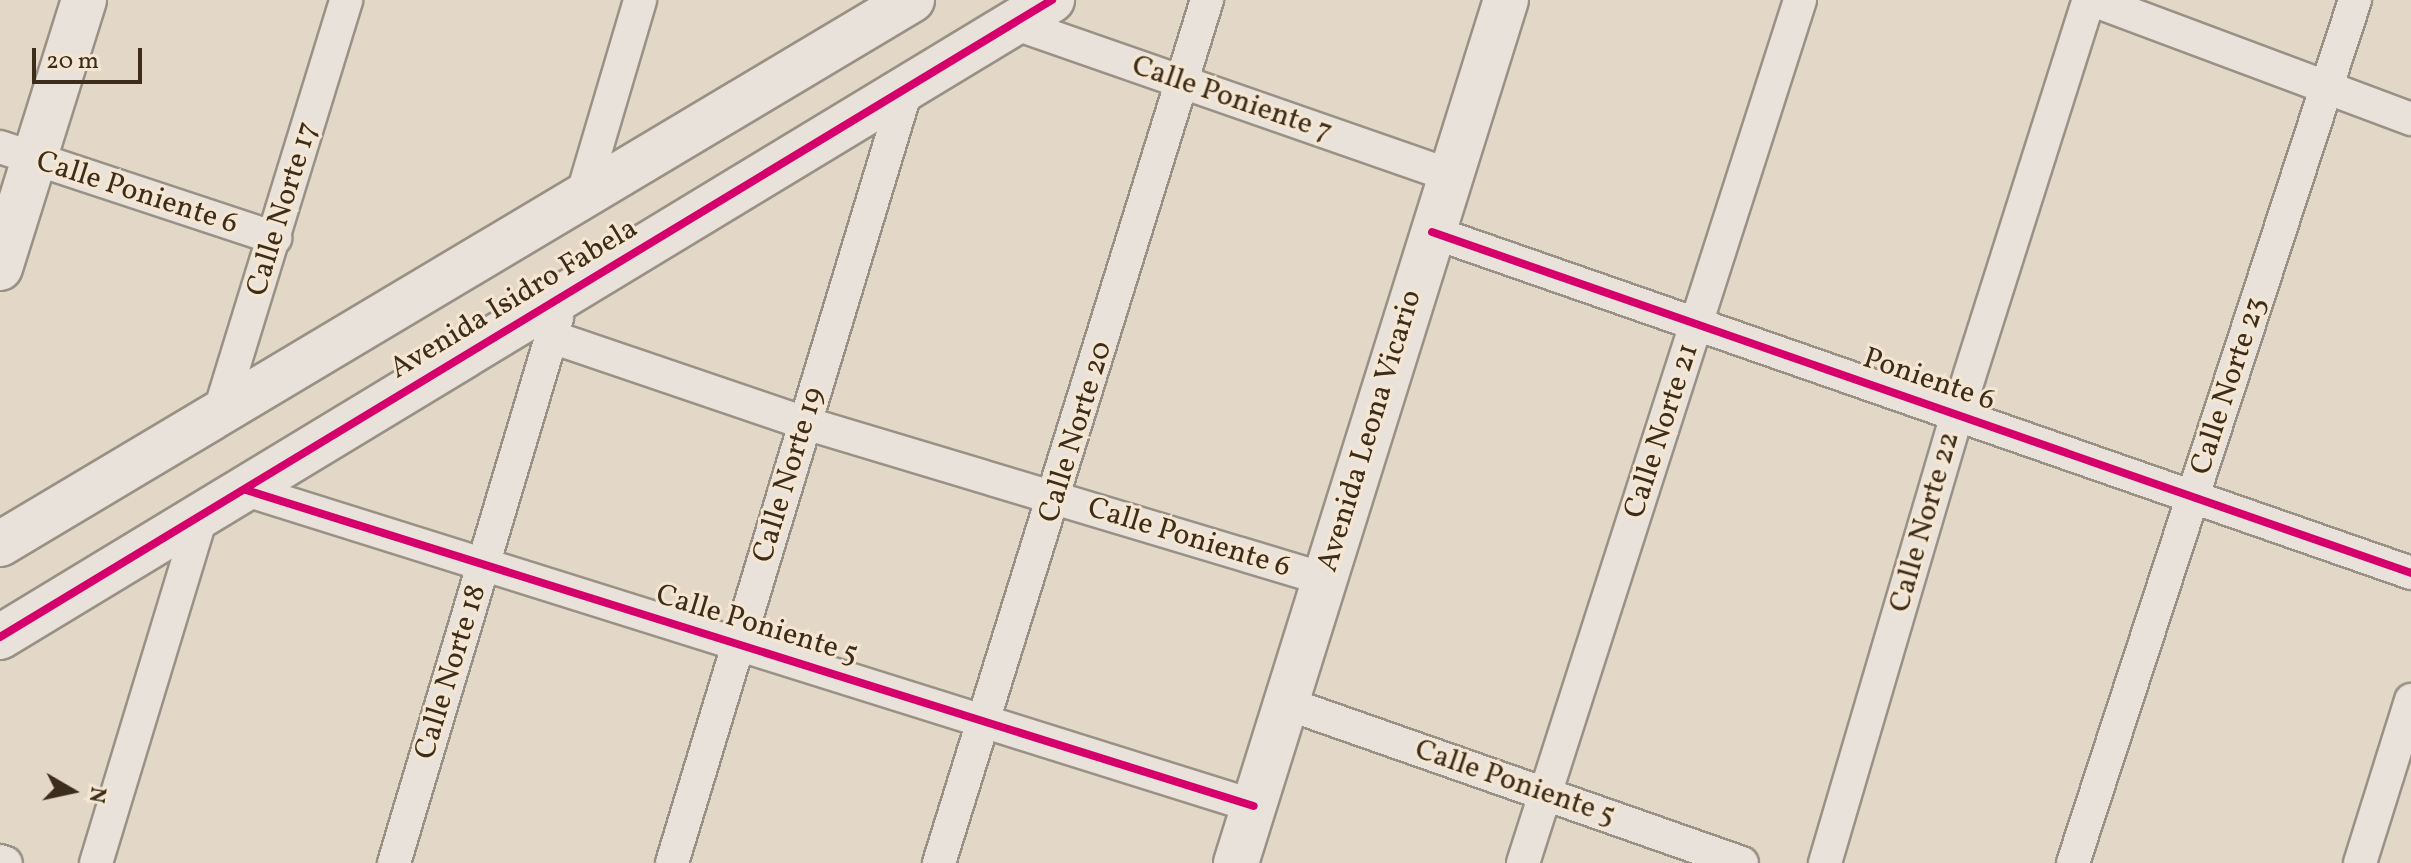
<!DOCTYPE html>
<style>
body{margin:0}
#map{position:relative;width:2411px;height:863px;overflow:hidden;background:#e3d7c7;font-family:Vollkorn,serif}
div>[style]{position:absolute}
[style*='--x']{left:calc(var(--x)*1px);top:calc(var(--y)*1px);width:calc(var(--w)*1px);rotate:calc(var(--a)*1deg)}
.roads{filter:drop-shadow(2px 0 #999185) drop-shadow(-2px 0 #999185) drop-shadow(0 2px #999185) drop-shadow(0 -2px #999185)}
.street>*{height:32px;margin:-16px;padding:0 16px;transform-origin:16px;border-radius:16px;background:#e9e2da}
.secondary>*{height:44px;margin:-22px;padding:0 22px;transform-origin:22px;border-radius:22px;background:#e9e2da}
.cycleway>*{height:8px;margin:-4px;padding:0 4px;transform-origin:4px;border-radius:4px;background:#d6006c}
span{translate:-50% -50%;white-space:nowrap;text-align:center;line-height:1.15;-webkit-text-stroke:6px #f5e6d2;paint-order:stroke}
.street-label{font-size:30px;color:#3c2d1b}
.north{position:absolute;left:32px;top:751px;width:80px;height:80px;-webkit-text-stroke:6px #f5e6d2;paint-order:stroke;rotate:99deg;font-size:22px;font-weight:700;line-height:32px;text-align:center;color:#3c2d1b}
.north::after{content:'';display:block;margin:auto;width:28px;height:36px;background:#3c2d1b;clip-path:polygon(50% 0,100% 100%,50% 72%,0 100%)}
.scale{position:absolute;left:32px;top:48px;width:110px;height:36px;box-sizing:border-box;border:4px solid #3c2d1b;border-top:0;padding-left:10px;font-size:24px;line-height:28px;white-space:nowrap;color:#3c2d1b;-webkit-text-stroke:6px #f5e6d2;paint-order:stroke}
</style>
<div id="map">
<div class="roads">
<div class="street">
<i style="--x:2093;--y:0;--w:340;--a:20.5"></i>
<i style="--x:1013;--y:23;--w:463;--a:19.2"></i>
<i style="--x:0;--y:147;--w:290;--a:18.3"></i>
<i style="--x:583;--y:193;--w:201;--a:-73.5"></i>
<i style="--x:1432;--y:232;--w:1037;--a:19.2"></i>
<i style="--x:552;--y:337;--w:267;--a:18.8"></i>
<i style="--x:805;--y:423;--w:542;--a:16.73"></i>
<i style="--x:218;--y:417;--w:436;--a:-72.9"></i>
<i style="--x:246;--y:490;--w:1056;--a:17.41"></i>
<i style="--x:1288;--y:704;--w:481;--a:19.3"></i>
<i style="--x:0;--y:861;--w:6;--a:18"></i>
<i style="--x:96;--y:863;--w:362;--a:-73.1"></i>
<i style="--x:394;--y:863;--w:569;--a:-73.35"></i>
<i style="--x:672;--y:863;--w:811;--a:-73.15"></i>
<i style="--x:939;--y:863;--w:904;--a:-72.75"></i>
<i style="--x:1523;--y:863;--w:906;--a:-72.2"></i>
<i style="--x:1825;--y:863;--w:467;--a:-73.6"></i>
<i style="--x:1957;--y:415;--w:435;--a:-72.4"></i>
<i style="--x:2073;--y:863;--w:908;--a:-71.9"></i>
<i style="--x:2360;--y:863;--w:171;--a:-72.6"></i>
</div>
<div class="secondary">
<i style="--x:0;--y:268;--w:281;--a:-72.6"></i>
<i style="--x:0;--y:544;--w:1062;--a:-30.82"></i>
<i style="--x:0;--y:637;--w:1230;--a:-31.2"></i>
<i style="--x:1236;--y:863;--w:904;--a:-72.63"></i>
</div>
</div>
<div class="cycleway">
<i style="--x:1432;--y:232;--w:1037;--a:19.2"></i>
<i style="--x:246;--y:490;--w:1056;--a:17.41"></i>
<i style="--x:0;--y:637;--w:1230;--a:-31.2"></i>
</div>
<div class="street-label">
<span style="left:1232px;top:99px;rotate:19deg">Calle Poniente 7</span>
<span style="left:137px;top:193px;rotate:18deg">Calle Poniente 6</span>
<span style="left:283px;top:209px;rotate:-73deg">Calle Norte 17</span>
<span style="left:514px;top:299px;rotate:-31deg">Avenida Isidro Fabela</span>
<span style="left:1929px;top:380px;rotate:19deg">Poniente 6</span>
<span style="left:2229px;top:386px;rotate:-72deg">Calle Norte 23</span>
<span style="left:1370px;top:431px;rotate:-73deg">Avenida Leona Vicario</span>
<span style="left:1662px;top:431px;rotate:-72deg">Calle Norte 21</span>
<span style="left:1076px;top:432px;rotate:-73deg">Calle Norte 20</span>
<span style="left:789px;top:475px;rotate:-73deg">Calle Norte 19</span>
<span style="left:1925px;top:522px;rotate:-74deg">Calle Norte 22</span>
<span style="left:1189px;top:538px;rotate:17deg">Calle Poniente 6</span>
<span style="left:757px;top:625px;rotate:17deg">Calle Poniente 5</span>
<span style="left:451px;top:672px;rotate:-73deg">Calle Norte 18</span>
<span style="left:1515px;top:783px;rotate:19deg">Calle Poniente 5</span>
</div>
<div class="north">N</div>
<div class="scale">20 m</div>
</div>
